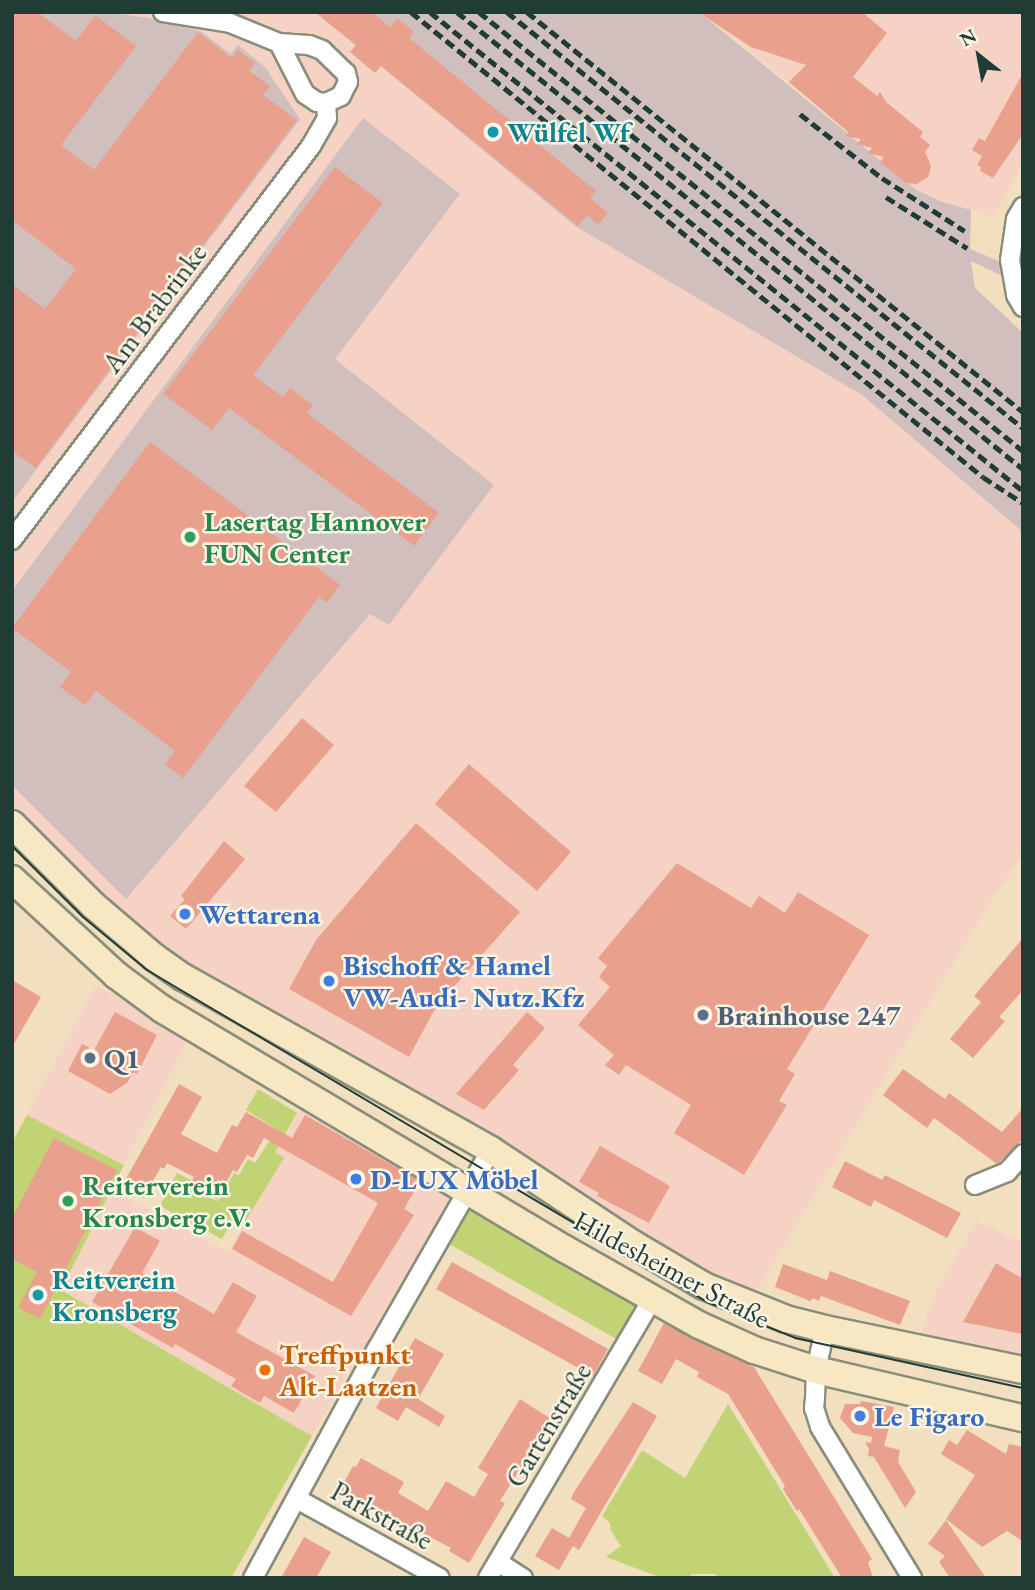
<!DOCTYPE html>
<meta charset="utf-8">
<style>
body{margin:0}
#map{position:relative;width:1035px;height:1590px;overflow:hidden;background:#f1dfbf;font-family:"EB Garamond",serif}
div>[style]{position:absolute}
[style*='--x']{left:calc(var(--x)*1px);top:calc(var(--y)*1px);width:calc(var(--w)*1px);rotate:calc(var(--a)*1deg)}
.built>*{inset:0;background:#f6d2c4}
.industrial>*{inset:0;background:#d1bfbe}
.green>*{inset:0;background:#c2d376}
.building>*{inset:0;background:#e9a08c}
.roads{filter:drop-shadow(2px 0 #888e7a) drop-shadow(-2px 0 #888e7a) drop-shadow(0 2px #888e7a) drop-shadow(0 -2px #888e7a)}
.minor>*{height:18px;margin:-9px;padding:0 9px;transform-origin:9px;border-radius:9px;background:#fff}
.secondary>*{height:26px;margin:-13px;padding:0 13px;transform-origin:13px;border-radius:13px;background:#f8e7c3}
.tram>*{height:2px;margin:-1px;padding:0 1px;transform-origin:1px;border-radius:1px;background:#1f3d34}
.rail>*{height:5px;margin-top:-2.5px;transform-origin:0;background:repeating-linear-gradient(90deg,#1f3d34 0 10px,transparent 0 15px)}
.dots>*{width:19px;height:19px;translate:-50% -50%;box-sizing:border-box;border:4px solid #fcf5e5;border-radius:50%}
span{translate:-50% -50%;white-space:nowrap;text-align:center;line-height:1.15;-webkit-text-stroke:5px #fcf5e5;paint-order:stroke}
.culture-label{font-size:28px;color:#0d838f;font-weight:700}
.left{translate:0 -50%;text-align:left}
.street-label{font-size:28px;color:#1f3d34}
.leisure-label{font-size:28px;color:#27864d;font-weight:700}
.shop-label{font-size:28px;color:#366cbe;font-weight:700}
.service-label{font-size:28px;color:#4e5e75;font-weight:700}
.food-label{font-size:28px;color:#c56008;font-weight:700}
.frame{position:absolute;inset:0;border:14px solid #1f3d34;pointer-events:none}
.north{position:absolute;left:944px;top:21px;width:70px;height:70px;-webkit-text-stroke:5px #fcf5e5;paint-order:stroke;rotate:329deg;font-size:19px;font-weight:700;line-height:28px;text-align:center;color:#1f3d34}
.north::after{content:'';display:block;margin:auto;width:24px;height:32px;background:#1f3d34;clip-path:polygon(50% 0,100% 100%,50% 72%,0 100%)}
</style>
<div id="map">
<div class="built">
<i style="clip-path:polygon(12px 12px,315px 12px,575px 226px,862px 395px,1023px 532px,1023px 854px,993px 898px,748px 1305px,218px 999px,12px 824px)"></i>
<i style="clip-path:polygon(701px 12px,1023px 12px,1023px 162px,994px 217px,940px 200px,918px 189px)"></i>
<i style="clip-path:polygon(95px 986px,191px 1032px,124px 1165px,27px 1115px)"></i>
<i style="clip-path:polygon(301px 1108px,451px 1196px,312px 1436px,60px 1289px,112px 1190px,228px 1252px,283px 1159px,275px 1153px)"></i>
<i style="clip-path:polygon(976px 1222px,1023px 1242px,1023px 1370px,916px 1347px,933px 1297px)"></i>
</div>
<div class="industrial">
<i style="clip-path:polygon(12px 12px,107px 12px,148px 18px,200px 31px,231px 54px,238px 45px,265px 67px,300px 119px,12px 502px)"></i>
<i style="clip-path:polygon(315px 12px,699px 12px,917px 190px,940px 201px,971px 210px,970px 249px,1023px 271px,1023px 286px,971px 261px,975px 288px,1023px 333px,1023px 532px,862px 395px,575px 226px)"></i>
<i style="clip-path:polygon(363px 118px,460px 194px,335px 359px,494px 485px,389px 625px,370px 614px,126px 899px,12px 785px,12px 591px)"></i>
</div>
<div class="green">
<i style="clip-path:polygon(258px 1089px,297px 1113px,275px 1152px,284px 1158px,245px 1222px,235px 1216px,222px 1239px,160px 1206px,177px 1173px,191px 1180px,189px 1184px,195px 1188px,195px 1192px,218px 1201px,234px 1173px,239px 1175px,248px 1159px,255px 1163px,277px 1129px,246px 1110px)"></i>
<i style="clip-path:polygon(27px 1115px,124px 1165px,61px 1290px,312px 1436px,231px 1578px,12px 1578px,12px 1143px)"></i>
<i style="clip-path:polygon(468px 1197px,641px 1297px,618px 1340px,442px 1240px)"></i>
<i style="clip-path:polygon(728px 1404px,835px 1578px,716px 1578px,716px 1574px,691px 1574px,690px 1578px,662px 1578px,606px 1557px,621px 1546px,611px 1531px,610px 1523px,602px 1516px,642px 1450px,685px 1478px)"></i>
</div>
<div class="building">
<i style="clip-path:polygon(12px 12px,37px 12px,76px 41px,95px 15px,136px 46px,61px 145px,94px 170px,198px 32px,232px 58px,238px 50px,255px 63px,249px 71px,270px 86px,263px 95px,297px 120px,36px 468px,12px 451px,12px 284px,45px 309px,76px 269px,12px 220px)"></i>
<i style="clip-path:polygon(315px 12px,372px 12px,390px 27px,397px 18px,414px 32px,409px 38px,596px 191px,590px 198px,608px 213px,598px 225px,587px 215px,578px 226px,381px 66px,375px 73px,350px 52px,356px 45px)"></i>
<i style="clip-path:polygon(698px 12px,862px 12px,887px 33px,853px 77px,877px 96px,880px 92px,886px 102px,923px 132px,920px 137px,930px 145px,925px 152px,931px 166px,928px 177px,917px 184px,906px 183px,880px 162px,884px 157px,868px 153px,872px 148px,857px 144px,861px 139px,846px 136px,848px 132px,789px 82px,806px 65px,751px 47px)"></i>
<i style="clip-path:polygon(1023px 73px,1023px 134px,993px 178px,980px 171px,981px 167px,977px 165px,982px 156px,972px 150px,979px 138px,985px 141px)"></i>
<i style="clip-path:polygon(335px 167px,383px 203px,253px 375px,283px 397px,290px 388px,313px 405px,307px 413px,439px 513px,414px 546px,229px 408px,212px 430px,163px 394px)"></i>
<i style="clip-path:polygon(150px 442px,340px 585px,327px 603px,319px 597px,183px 778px,165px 764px,175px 751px,96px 691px,85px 705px,60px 687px,71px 672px,12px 628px)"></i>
<i style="clip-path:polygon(302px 718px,334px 745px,276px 812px,244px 786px)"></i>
<i style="clip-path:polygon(469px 764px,571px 852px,537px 891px,435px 804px)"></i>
<i style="clip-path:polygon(416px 823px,520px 912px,436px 1007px,409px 1057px,289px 989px,316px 940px)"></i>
<i style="clip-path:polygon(224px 841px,245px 859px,186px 929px,170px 916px,185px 899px,181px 896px)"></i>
<i style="clip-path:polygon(677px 863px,751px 908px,759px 896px,785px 913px,798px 892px,869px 935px,787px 1069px,795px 1074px,779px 1101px,787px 1105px,744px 1175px,674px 1133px,691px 1105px,626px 1065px,619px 1075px,605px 1065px,614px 1055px,578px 1025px,610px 987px,599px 977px,607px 966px,598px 958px)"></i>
<i style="clip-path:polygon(1023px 938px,1023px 990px,999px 1017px,1005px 1021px,973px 1058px,950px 1039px,981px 1002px,974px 996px)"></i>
<i style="clip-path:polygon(12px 980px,41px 997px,12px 1047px)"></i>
<i style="clip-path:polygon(115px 1012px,157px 1035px,137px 1074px,133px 1072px,127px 1083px,110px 1094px,68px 1071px,82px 1044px,94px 1050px)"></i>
<i style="clip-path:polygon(527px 1012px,545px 1028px,513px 1065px,519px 1070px,484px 1110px,456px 1094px)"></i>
<i style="clip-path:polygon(903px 1069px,945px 1099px,949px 1093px,1002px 1132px,1023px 1108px,1023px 1139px,997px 1164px,934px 1118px,927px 1128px,883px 1095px)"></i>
<i style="clip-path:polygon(179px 1084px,202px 1097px,181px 1134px,217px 1153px,232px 1125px,237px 1127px,246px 1112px,292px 1138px,305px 1115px,420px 1181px,404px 1209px,414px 1215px,351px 1316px,232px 1249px,242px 1231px,333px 1282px,378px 1203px,264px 1138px,253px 1158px,247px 1155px,237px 1172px,233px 1170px,217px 1199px,196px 1191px,198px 1188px,190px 1183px,194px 1177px,167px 1163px,164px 1169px,161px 1167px,143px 1198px,122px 1186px)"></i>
<i style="clip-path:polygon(54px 1138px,117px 1170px,40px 1319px,18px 1307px,37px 1272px,12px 1259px,12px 1218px)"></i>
<i style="clip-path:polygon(600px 1146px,670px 1186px,649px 1223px,597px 1196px,599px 1193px,579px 1182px)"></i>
<i style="clip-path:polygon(845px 1161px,882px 1180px,885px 1175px,961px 1213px,947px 1238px,874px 1200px,871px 1207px,832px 1187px)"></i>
<i style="clip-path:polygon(135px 1227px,160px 1241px,142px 1273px,214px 1314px,233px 1282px,257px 1296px,236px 1332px,315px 1376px,294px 1413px,264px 1396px,260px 1403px,231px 1386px,236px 1379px,175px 1344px,173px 1348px,92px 1302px)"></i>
<i style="clip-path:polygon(452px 1262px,608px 1349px,593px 1376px,436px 1289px)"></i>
<i style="clip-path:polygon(996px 1263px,1023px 1279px,1023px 1334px,963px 1322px)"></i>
<i style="clip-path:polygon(783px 1264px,827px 1280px,830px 1271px,910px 1301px,900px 1325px,821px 1296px,819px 1301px,813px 1298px,810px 1301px,775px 1287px)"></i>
<i style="clip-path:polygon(664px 1323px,754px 1367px,872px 1559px,868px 1562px,873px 1578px,842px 1578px,799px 1509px,797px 1511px,783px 1489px,785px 1486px,728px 1394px,697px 1377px,699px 1372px,676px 1359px,662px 1384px,638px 1371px)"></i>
<i style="clip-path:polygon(415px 1338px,444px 1354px,418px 1399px,445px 1416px,439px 1427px,406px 1407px,398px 1421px,376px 1408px)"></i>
<i style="clip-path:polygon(520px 1399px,551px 1419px,500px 1501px,505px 1503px,469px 1563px,449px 1551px,451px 1548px,340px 1490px,353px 1466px,356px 1467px,361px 1458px,404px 1482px,398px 1493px,428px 1511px,446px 1481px,474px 1497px,488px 1474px,478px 1468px)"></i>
<i style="clip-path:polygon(861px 1401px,894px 1407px,884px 1446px,900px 1450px,898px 1462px,916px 1492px,905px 1508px,874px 1457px,868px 1456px,869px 1449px,865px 1442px,871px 1443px,872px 1437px,853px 1433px,840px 1418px,845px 1404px,860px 1404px)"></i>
<i style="clip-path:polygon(633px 1402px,657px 1416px,579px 1550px,573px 1546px,559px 1570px,535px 1556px,552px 1528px,569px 1538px,586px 1508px,571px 1499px,574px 1492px)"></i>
<i style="clip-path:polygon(967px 1430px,1006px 1454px,1009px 1444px,1023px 1447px,1023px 1541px,1007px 1531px,982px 1547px,946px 1519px,975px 1475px,941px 1454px,949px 1440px,957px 1445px)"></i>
<i style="clip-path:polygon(946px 1520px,986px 1578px,950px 1578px,939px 1562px,945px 1556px,928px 1544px)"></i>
<i style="clip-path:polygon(304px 1537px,331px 1552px,316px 1578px,281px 1578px)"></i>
</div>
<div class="roads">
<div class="minor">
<i style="--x:163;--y:12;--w:68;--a:9.3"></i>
<i style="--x:230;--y:23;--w:53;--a:22.2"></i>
<i style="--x:279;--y:43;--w:30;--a:4"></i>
<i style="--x:309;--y:45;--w:14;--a:21"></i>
<i style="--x:322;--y:50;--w:33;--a:44"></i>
<i style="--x:346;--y:73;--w:9;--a:77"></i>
<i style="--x:348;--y:82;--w:16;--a:117"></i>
<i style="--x:341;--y:96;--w:17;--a:155"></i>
<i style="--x:326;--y:103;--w:9;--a:-174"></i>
<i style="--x:317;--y:102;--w:14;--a:-146"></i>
<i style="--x:305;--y:94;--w:57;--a:-117"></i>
<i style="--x:1023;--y:207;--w:14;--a:120"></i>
<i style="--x:1016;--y:219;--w:41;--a:98.3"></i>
<i style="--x:1010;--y:260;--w:36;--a:80"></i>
<i style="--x:1016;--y:295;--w:14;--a:60"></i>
<i style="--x:12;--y:540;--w:495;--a:-52.8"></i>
<i style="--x:311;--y:146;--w:32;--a:-60"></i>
<i style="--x:327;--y:118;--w:15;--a:-94"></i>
<i style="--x:975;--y:1185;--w:35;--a:-22"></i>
<i style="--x:1007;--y:1172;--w:24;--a:-48"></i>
<i style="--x:825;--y:1329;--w:42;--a:102.4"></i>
<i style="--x:816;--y:1370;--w:28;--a:92"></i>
<i style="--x:815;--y:1398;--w:10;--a:96"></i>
<i style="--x:814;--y:1408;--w:20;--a:72"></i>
<i style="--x:820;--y:1427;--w:177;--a:58.6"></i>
<i style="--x:297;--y:1499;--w:163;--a:28.9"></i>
<i style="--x:498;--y:1562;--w:30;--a:33"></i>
<i style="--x:253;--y:1578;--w:260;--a:-61.6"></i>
<i style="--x:377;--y:1349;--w:229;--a:-60.2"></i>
<i style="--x:488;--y:1578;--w:325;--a:-59.5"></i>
</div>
<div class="secondary">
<i style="--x:12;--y:824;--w:115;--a:45"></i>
<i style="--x:93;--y:905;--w:80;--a:40.4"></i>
<i style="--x:154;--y:957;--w:35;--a:35"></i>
<i style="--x:183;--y:977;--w:353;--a:29.3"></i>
<i style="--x:491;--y:1150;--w:170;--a:33.5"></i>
<i style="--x:633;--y:1244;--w:82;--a:30.6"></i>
<i style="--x:704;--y:1286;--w:88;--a:21.9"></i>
<i style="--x:786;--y:1319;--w:40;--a:14.4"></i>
<i style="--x:825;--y:1329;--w:202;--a:11.7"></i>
<i style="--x:12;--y:879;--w:142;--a:42.7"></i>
<i style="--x:116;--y:975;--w:57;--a:36.5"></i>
<i style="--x:162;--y:1009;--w:469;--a:30.8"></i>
<i style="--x:565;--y:1249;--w:154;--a:29.6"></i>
<i style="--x:699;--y:1325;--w:60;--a:24.4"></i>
<i style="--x:754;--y:1350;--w:65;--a:17.9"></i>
<i style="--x:816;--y:1370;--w:212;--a:13.1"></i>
</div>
</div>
<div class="tram">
<i style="--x:12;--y:846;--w:100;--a:45"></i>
<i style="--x:83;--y:917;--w:83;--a:39.6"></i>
<i style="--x:147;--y:970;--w:651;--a:30.66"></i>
<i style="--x:707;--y:1302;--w:95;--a:22.2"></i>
<i style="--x:795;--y:1338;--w:233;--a:12.4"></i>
</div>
<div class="rail">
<i style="--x:411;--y:12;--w:737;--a:39.11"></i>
<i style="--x:983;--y:477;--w:48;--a:33"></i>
<i style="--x:430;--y:12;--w:762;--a:38.93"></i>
<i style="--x:457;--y:12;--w:727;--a:38.92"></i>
<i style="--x:479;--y:12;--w:699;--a:38.9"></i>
<i style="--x:507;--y:12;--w:663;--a:38.88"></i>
<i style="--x:527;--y:12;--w:637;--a:38.88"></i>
<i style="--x:800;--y:114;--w:104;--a:38"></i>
<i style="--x:882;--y:178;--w:98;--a:32.6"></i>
<i style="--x:886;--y:197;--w:96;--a:32.2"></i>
</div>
<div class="dots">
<i style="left:493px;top:132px;background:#0f9aa8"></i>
<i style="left:190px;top:537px;background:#2e9e5b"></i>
<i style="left:185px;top:914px;background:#3f7fe0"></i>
<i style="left:329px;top:981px;background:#3f7fe0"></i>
<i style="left:703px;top:1015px;background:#5c6f8a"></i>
<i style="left:90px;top:1058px;background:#5c6f8a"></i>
<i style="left:356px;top:1179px;background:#3f7fe0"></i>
<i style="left:68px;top:1201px;background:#2e9e5b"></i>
<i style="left:38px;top:1295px;background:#0f9aa8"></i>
<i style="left:265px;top:1370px;background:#e8710a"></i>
<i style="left:860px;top:1416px;background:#3f7fe0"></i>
</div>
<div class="culture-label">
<span class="left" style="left:507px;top:132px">Wülfel Wf</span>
<span class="left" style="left:52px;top:1295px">Reitverein<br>Kronsberg</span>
</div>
<div class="street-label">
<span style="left:154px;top:308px;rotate:-53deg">Am Brabrinke</span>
<span style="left:672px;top:1269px;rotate:28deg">Hildesheimer Straße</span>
<span style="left:548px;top:1425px;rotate:-59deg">Gartenstraße</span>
<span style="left:382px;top:1515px;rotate:29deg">Parkstraße</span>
</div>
<div class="leisure-label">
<span class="left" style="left:204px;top:537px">Lasertag Hannover<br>FUN Center</span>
<span class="left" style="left:82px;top:1201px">Reiterverein<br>Kronsberg e.V.</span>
</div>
<div class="shop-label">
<span class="left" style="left:199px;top:914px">Wettarena</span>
<span class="left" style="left:343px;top:981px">Bischoff &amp; Hamel<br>VW-Audi- Nutz.Kfz</span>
<span class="left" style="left:370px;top:1179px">D-LUX Möbel</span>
<span class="left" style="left:874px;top:1416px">Le Figaro</span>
</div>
<div class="service-label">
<span class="left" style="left:717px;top:1015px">Brainhouse 247</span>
<span class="left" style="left:104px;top:1058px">Q1</span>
</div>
<div class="food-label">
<span class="left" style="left:279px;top:1370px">Treffpunkt<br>Alt-Laatzen</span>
</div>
<div class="frame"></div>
<div class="north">N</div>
</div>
